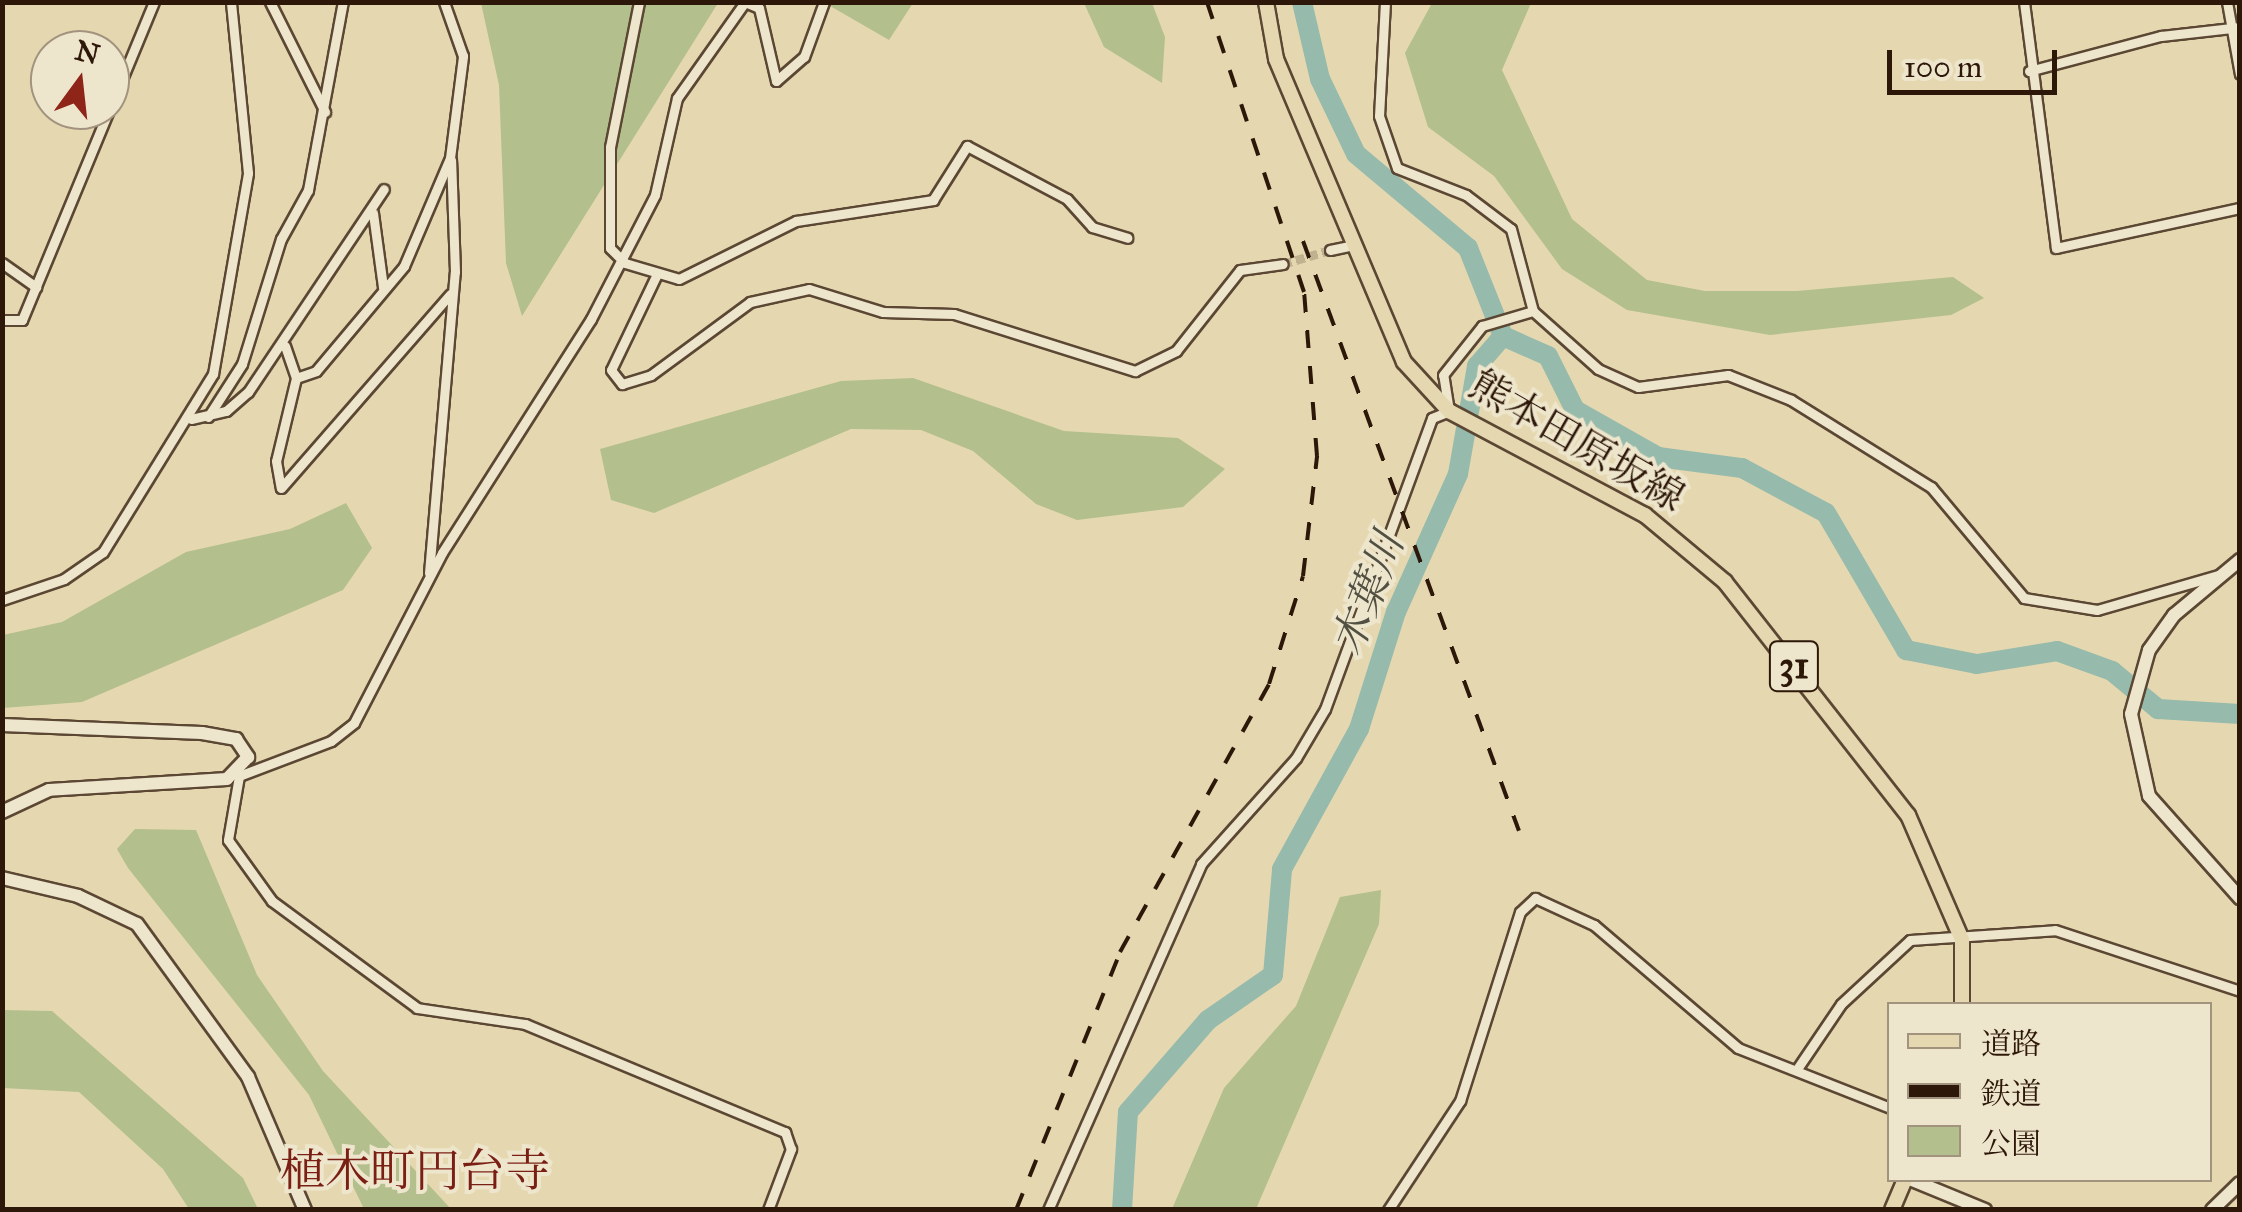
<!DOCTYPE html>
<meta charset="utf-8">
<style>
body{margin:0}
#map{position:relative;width:2242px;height:1212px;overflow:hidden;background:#e5d8b0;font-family:"IM FELL Great Primer","Noto Serif JP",serif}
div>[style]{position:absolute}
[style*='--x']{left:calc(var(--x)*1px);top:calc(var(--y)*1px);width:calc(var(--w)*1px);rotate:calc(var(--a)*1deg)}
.green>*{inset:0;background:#b3bf8c}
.river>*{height:20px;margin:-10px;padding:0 10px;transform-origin:10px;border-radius:10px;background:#96baab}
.street-tunnel>*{height:9px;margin-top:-4.5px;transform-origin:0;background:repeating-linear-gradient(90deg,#c0b18f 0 9px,transparent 0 13.5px)}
.roads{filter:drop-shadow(2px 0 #5b4733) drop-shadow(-2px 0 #5b4733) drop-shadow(0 2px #5b4733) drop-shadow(0 -2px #5b4733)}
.street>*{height:9px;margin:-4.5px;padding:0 4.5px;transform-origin:4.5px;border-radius:4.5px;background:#eee6cc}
.secondary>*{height:12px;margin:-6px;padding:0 6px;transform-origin:6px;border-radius:6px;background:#eee6cc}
.primary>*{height:14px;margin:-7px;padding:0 7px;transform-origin:7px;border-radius:7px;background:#e5d8b0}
.rail>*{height:4px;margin-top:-2px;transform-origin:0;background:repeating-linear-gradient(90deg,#2d1709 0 18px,transparent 0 36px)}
span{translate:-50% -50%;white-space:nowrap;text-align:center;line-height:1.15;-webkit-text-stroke:8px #eee6cc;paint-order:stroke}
.shield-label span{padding:2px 8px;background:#eee6cc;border:2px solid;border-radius:8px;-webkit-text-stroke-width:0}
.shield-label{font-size:38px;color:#2d1709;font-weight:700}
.street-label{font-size:40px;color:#2d1709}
.water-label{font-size:42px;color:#525042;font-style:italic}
.quarter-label{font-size:45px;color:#7a1f14}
.frame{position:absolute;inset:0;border:5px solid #2d1709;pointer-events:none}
.legend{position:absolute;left:1887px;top:1002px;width:325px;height:180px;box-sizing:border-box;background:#eee6cc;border:2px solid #a1937e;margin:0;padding:12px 18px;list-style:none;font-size:30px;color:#2d1709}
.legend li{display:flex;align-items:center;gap:20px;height:50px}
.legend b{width:50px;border:2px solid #a1937e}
.north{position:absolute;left:30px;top:30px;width:100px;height:100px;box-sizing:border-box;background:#eee6cc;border:2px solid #a1937e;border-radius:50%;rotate:15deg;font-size:28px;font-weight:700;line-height:40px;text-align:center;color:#2d1709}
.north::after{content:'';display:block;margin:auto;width:35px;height:45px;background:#8f2418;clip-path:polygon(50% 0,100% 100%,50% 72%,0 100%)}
.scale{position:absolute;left:1887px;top:50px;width:170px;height:45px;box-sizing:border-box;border:5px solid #2d1709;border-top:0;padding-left:12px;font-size:30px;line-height:35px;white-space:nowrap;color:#2d1709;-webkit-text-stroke:8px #eee6cc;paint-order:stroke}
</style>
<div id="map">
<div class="green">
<i style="clip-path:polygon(481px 3px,718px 3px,522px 316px,506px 263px,499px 85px)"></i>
<i style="clip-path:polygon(825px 3px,913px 3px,889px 40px)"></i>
<i style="clip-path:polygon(1084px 3px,1152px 3px,1165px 37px,1162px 83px,1104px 47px)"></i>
<i style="clip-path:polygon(1432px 3px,1531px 3px,1502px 70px,1572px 219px,1647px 280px,1705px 291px,1797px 291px,1953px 277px,1984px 298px,1951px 315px,1770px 335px,1627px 310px,1562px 269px,1494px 176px,1428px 127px,1405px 53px)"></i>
<i style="clip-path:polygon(913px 378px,1064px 431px,1178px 438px,1225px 469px,1183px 507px,1077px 520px,1036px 504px,973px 451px,921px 430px,851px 429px,654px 513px,611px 500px,600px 449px,841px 381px)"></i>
<i style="clip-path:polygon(346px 503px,372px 548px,343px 590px,82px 702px,3px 708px,3px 635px,62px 622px,186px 552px,290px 529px)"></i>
<i style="clip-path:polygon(135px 829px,196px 830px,257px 975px,323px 1071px,451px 1209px,364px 1209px,309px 1095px,128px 868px,117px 849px)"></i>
<i style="clip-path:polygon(1381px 890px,1379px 924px,1256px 1209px,1172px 1209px,1224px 1088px,1296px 1006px,1340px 897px)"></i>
<i style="clip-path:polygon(2px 1010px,52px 1011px,243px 1178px,258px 1209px,189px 1209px,163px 1169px,79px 1092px,3px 1088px)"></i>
</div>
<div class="river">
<i style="--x:1503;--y:336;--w:49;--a:24"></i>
<i style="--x:1548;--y:356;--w:60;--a:63.4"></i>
<i style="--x:1575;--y:410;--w:95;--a:29.5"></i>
<i style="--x:1658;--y:457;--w:85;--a:7.5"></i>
<i style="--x:1742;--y:468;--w:95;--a:28.2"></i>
<i style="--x:1826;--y:513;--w:159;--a:59.7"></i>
<i style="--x:1906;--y:650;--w:72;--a:11.2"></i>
<i style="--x:1977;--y:664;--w:81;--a:-9.2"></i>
<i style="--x:2057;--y:651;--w:59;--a:20"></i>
<i style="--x:2112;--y:671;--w:60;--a:39.6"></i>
<i style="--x:2158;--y:709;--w:82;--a:3.5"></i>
<i style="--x:1122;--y:1210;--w:98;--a:-86.5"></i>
<i style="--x:1128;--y:1112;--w:122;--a:-49"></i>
<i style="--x:1208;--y:1020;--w:79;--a:-34.7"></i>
<i style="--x:1273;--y:975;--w:106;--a:-85.1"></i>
<i style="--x:1282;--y:869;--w:160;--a:-61.2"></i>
<i style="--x:1359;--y:729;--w:123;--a:-72.5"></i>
<i style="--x:1396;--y:612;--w:151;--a:-65.8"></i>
<i style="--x:1458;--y:474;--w:110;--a:-80"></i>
<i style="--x:1477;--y:366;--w:40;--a:-49"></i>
<i style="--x:1503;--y:336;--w:95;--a:-111.7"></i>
<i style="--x:1468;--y:248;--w:146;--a:-140"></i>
<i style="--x:1356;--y:154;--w:83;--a:-115.6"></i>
<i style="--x:1320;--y:79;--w:79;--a:-103.2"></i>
</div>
<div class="street-tunnel">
<i style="--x:1283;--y:264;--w:49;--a:-16.6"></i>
</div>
<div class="roads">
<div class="street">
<i style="--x:270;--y:2;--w:123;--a:63.4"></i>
<i style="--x:639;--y:2;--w:148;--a:101.3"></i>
<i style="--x:610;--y:147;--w:101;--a:90"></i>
<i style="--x:610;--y:248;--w:21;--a:45"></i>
<i style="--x:625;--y:263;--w:56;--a:16.5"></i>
<i style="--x:679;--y:279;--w:131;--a:-26.4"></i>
<i style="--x:796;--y:221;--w:139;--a:-8.7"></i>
<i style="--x:933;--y:200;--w:64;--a:-57.8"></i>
<i style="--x:967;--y:146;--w:113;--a:27.9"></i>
<i style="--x:1067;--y:199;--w:38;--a:48"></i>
<i style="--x:1092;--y:227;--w:37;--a:17"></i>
<i style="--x:745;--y:2;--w:118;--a:125.3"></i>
<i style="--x:677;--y:98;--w:99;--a:102.8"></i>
<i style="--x:655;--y:195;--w:140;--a:117.3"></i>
<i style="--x:591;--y:319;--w:277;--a:122.5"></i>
<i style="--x:442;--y:553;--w:191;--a:117.4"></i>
<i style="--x:354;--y:723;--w:29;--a:142"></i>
<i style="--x:331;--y:741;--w:98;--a:159.2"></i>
<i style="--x:239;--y:776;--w:65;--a:99.8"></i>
<i style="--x:228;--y:840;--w:75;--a:54.2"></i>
<i style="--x:272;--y:901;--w:180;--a:36.4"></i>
<i style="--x:417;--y:1008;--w:109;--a:8.4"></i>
<i style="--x:525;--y:1024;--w:282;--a:22.6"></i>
<i style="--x:785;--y:1132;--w:18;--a:71"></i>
<i style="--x:791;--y:1149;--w:65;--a:110.7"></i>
<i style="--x:745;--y:2;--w:15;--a:23"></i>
<i style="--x:759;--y:8;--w:75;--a:76.9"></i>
<i style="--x:776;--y:81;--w:37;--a:-41"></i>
<i style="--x:804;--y:57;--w:59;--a:-70"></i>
<i style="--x:1385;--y:2;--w:114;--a:93"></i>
<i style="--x:1379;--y:116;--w:55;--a:70.9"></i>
<i style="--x:1397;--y:168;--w:74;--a:21.4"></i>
<i style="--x:1466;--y:195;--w:56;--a:37.1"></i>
<i style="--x:1511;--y:229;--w:85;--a:75"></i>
<i style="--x:1533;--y:311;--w:87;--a:41.7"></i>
<i style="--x:1598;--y:369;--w:44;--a:24.2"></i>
<i style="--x:1638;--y:387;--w:91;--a:-7.6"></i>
<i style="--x:1728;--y:375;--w:68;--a:21.6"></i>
<i style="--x:1791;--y:400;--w:165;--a:31.9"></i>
<i style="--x:1931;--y:487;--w:145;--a:50"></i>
<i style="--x:2024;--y:598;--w:74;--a:9.3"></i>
<i style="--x:2097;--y:610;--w:126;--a:-16.1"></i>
<i style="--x:2024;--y:2;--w:248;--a:82.6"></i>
<i style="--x:2056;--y:248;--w:188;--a:-12.3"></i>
<i style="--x:2227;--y:2;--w:73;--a:79.8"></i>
<i style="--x:2029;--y:71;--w:137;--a:-14.9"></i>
<i style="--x:2161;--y:36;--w:80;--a:-6.5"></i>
<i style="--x:110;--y:108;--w:115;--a:-67.5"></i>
<i style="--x:373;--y:213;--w:75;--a:82.3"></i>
<i style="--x:1330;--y:250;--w:25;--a:-12"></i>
<i style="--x:2;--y:263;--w:42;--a:35.2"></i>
<i style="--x:657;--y:274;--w:106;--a:115.6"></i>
<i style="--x:611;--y:370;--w:18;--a:52"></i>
<i style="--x:622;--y:384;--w:30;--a:-17"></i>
<i style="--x:651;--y:375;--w:123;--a:-36.4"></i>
<i style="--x:750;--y:302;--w:60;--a:-12.4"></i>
<i style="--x:809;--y:289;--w:77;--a:17.3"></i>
<i style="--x:883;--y:312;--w:71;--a:1.6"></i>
<i style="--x:954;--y:314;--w:190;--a:17.5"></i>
<i style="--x:1135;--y:371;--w:46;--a:-26"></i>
<i style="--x:1176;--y:351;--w:103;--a:-51.7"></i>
<i style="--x:1240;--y:270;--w:43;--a:-7.9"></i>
<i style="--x:2;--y:320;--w:20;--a:0"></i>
<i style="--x:22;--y:320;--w:227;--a:-67.5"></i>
<i style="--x:285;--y:346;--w:34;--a:71"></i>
<i style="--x:296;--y:378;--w:21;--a:-19"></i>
<i style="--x:316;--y:371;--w:137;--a:-50"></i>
<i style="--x:404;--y:266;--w:117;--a:-66.9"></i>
<i style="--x:450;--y:158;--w:103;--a:-82.7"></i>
<i style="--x:463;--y:56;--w:57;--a:-109.4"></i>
<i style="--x:296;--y:378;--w:85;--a:103.5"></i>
<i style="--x:276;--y:461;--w:27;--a:80"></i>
<i style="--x:281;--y:488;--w:257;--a:-48.9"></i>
<i style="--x:208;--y:417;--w:63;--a:-57.3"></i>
<i style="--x:242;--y:364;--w:131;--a:-72.7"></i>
<i style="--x:281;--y:239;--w:56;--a:-61.1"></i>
<i style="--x:308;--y:190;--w:191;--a:-79.5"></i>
<i style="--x:191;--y:419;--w:36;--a:-13"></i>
<i style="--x:226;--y:411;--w:29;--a:-41"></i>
<i style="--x:248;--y:392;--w:244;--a:-56.2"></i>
<i style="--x:429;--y:573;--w:302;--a:-85.1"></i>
<i style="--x:455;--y:272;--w:112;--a:-92"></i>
<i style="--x:2;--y:600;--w:65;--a:-18.7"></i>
<i style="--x:64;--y:579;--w:47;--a:-34.7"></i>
<i style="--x:103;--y:552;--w:209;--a:-58.3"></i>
<i style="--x:213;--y:374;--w:204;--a:-80.1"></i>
<i style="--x:248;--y:173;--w:172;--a:-95.7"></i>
<i style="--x:1797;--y:1069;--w:78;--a:-55.9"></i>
<i style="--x:1841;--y:1004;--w:94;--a:-42.8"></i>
<i style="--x:1910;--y:940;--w:145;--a:-3.9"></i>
<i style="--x:2055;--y:930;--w:195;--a:18.2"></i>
<i style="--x:1048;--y:1210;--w:378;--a:-66.1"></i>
<i style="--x:1201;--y:864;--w:142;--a:-48.1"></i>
<i style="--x:1296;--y:758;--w:57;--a:-59.4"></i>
<i style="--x:1325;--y:709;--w:310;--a:-69.8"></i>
<i style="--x:1432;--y:418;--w:18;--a:-22"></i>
<i style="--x:1449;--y:411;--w:36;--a:-99"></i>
<i style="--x:1443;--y:375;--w:63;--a:-51.5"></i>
<i style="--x:1482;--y:326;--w:53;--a:-16.4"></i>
<i style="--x:1388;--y:1210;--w:131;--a:-56.6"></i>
<i style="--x:1460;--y:1101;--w:198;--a:-72.4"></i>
<i style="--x:1520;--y:912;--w:21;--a:-43"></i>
<i style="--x:1535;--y:898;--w:65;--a:24.6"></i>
<i style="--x:1594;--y:925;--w:189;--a:40.5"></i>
<i style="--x:1738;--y:1048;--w:163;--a:21.5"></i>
</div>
<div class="secondary">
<i style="--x:2240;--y:560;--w:86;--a:140.2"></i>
<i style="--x:2174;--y:615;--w:43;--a:125.5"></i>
<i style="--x:2149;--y:650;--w:66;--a:105.7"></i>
<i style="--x:2131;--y:714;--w:84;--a:77.6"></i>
<i style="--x:2149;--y:796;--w:137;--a:48.3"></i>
<i style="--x:2;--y:725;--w:200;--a:2.3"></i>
<i style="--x:202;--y:733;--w:35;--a:10"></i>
<i style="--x:236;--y:739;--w:22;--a:56"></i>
<i style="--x:248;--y:757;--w:30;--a:134"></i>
<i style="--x:227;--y:779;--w:178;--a:176.5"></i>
<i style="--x:49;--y:790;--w:52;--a:154.9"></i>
<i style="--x:2;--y:878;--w:78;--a:13.3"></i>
<i style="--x:78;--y:896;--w:65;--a:25.4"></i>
<i style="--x:137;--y:924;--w:189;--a:54"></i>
<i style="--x:248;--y:1077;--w:145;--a:66.8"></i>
<i style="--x:1912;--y:1180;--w:79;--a:22.3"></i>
<i style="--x:2212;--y:1210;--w:39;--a:-44"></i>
</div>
<div class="primary">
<i style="--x:1266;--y:2;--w:58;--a:80"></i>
<i style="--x:1276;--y:59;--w:329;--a:67.1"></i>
<i style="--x:1404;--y:362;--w:67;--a:47.4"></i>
<i style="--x:1449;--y:411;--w:222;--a:28"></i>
<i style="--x:1645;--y:515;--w:104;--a:39.9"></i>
<i style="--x:1725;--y:582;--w:296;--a:51.9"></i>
<i style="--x:1908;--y:815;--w:136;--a:66.6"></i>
<i style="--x:1962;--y:940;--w:64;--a:90"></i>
<i style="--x:1892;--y:1210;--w:33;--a:-67"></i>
</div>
</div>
<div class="rail">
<i style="--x:1303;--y:241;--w:628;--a:69.89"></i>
<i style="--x:1016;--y:1210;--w:278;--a:-68"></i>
<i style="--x:1120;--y:952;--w:307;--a:-60.9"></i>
<i style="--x:1269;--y:684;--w:113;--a:-72.5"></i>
<i style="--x:1303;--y:576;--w:121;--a:-83.3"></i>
<i style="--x:1317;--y:456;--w:165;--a:-94.5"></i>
<i style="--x:1304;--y:292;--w:306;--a:-108.5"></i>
</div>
<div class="shield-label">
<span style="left:1794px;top:666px">31</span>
</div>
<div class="street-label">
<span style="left:1577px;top:441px;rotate:30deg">熊本田原坂線</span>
</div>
<div class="water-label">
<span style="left:1368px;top:594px;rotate:-69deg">木葉川</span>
</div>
<div class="quarter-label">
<span style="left:415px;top:1171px">植木町円台寺</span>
</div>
<div class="frame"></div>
<ul class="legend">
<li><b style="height:12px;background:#e5d8b0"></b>道路</li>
<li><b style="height:12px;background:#2d1709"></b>鉄道</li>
<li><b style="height:28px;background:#b3bf8c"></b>公園</li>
</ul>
<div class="north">N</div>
<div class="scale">100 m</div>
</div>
